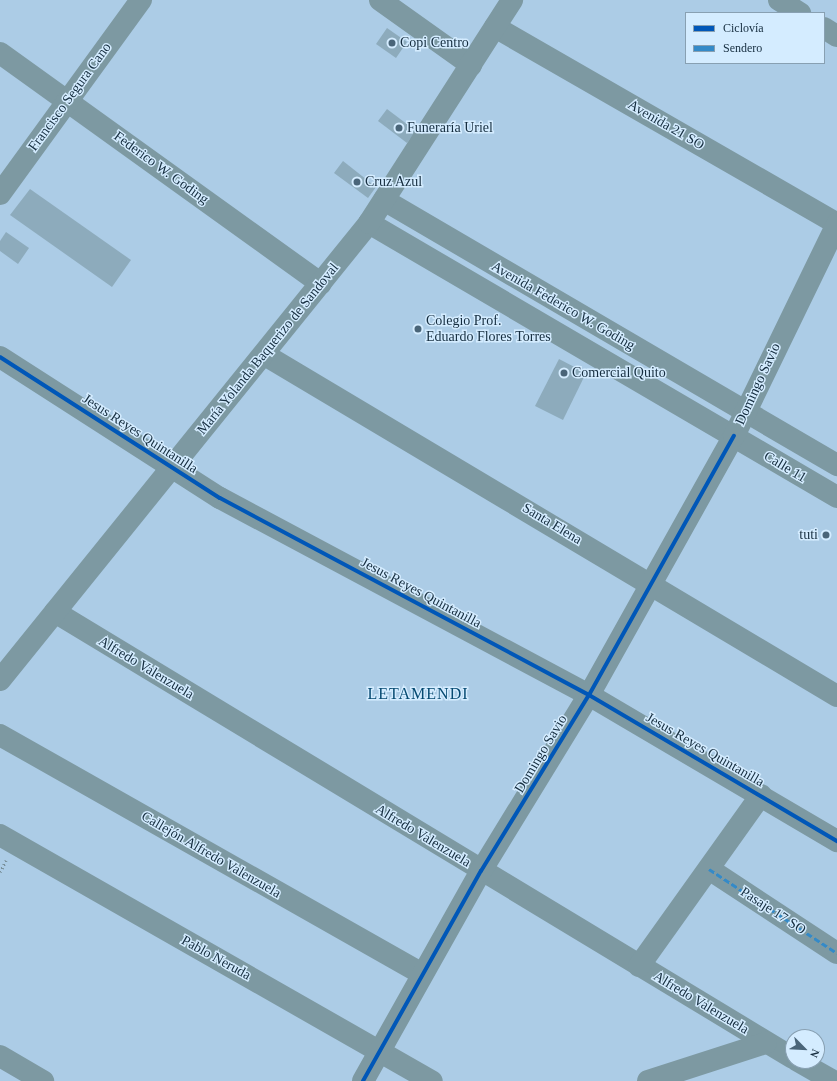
<!DOCTYPE html>
<meta charset="utf-8">
<style>
body{margin:0}
#map{position:relative;width:837px;height:1081px;overflow:hidden;background:#accce6;font-family:"Times New Roman",serif}
div>[style]{position:absolute}
[style*='--x']{left:calc(var(--x)*1px);top:calc(var(--y)*1px);width:calc(var(--w)*1px);rotate:calc(var(--a)*1deg)}
.building>*{inset:0;background:#8dabbc}
.path>*{height:2.5px;margin-top:-1.25px;transform-origin:0;background:repeating-linear-gradient(90deg,#79909b 0 1px,transparent 0 4px)}
.minor>*{height:22px;margin:-11px;padding:0 11px;transform-origin:11px;border-radius:11px;background:#7d99a2}
.quiet>*{height:3px;margin-top:-1.5px;transform-origin:0;background:repeating-linear-gradient(90deg,#348ac8 0 6px,transparent 0 9px)}
.cycleway>*{height:4px;margin:-2px;padding:0 2px;transform-origin:2px;border-radius:2px;background:#0057b8}
.dots>*{width:11px;height:11px;translate:-50% -50%;box-sizing:border-box;border:2px solid #d4ecff;border-radius:50%}
span{translate:-50% -50%;white-space:nowrap;text-align:center;line-height:1.15;-webkit-text-stroke:3px #d4ecff;paint-order:stroke}
.poi-label{font-size:14px;color:#152d3f}
.left{translate:0 -50%;text-align:left}
.right{translate:-100% -50%;text-align:right}
.street-label{font-size:14px;color:#152d3f}
.quarter-label{font-size:16px;color:#054971;letter-spacing:1px}
.legend{position:absolute;left:685px;top:12px;width:140px;height:52px;box-sizing:border-box;background:#d4ecff;border:1px solid #88a0b2;margin:0;padding:5px 7px;list-style:none;font-size:12px;color:#152d3f}
.legend li{display:flex;align-items:center;gap:8px;height:20px}
.legend b{width:20px;border:1px solid #88a0b2}
.north{position:absolute;left:785px;top:1029px;width:40px;height:40px;box-sizing:border-box;background:#d4ecff;border:1px solid #88a0b2;border-radius:50%;rotate:114deg;font-size:11px;font-weight:700;line-height:16px;text-align:center;color:#152d3f}
.north::after{content:'';display:block;margin:auto;width:14px;height:18px;background:#4a6579;clip-path:polygon(50% 0,100% 100%,50% 72%,0 100%)}
</style>
<div id="map">
<div class="building">
<i style="clip-path:polygon(387px 28px,407px 42px,396px 58px,376px 44px)"></i>
<i style="clip-path:polygon(387px 109px,416px 131px,407px 143px,378px 121px)"></i>
<i style="clip-path:polygon(343px 161px,376px 187px,368px 198px,334px 173px)"></i>
<i style="clip-path:polygon(30px 189px,131px 260px,112px 287px,10px 215px)"></i>
<i style="clip-path:polygon(6px 232px,29px 248px,18px 264px,0 251px,0 241px)"></i>
<i style="clip-path:polygon(559px 359px,586px 373px,563px 420px,535px 406px)"></i>
</div>
<div class="path">
<i style="--x:0;--y:872;--w:13;--a:-63"></i>
</div>
<div class="minor">
<i style="--x:380;--y:0;--w:112;--a:35.5"></i>
<i style="--x:779;--y:0;--w:25;--a:32"></i>
<i style="--x:495;--y:27;--w:395;--a:29.9"></i>
<i style="--x:824;--y:28;--w:15;--a:32"></i>
<i style="--x:0;--y:53;--w:395;--a:35.7"></i>
<i style="--x:0;--y:194;--w:240;--a:-54"></i>
<i style="--x:384;--y:200;--w:525;--a:30.33"></i>
<i style="--x:369;--y:223;--w:542;--a:30.35"></i>
<i style="--x:265;--y:355;--w:666;--a:30.8"></i>
<i style="--x:0;--y:357;--w:261;--a:32.7"></i>
<i style="--x:220;--y:498;--w:418;--a:28.1"></i>
<i style="--x:589;--y:695;--w:288;--a:30.5"></i>
<i style="--x:55;--y:612;--w:862;--a:31.15"></i>
<i style="--x:0;--y:680;--w:587;--a:-51.08"></i>
<i style="--x:369;--y:223;--w:265;--a:-57.3"></i>
<i style="--x:0;--y:735;--w:485;--a:29.5"></i>
<i style="--x:0;--y:835;--w:497;--a:29.7"></i>
<i style="--x:709;--y:869;--w:153;--a:33.3"></i>
<i style="--x:639;--y:966;--w:210;--a:-54.5"></i>
<i style="--x:0;--y:1056;--w:50;--a:30.2"></i>
<i style="--x:798;--y:1061;--w:40;--a:29.7"></i>
<i style="--x:363;--y:1081;--w:241;--a:-60.7"></i>
<i style="--x:481;--y:871;--w:206;--a:-58.5"></i>
<i style="--x:589;--y:695;--w:297;--a:-60.8"></i>
<i style="--x:734;--y:436;--w:236;--a:-64.1"></i>
<i style="--x:648;--y:1081;--w:124;--a:-17.9"></i>
</div>
<div class="quiet">
<i style="--x:709;--y:869;--w:153;--a:33.3"></i>
</div>
<div class="cycleway">
<i style="--x:0;--y:357;--w:261;--a:32.7"></i>
<i style="--x:220;--y:498;--w:418;--a:28.1"></i>
<i style="--x:589;--y:695;--w:288;--a:30.5"></i>
<i style="--x:363;--y:1081;--w:241;--a:-60.7"></i>
<i style="--x:481;--y:871;--w:206;--a:-58.5"></i>
<i style="--x:589;--y:695;--w:297;--a:-60.8"></i>
</div>
<div class="dots">
<i style="left:392px;top:43px;background:#4a6579"></i>
<i style="left:399px;top:128px;background:#4a6579"></i>
<i style="left:357px;top:182px;background:#4a6579"></i>
<i style="left:418px;top:329px;background:#4a6579"></i>
<i style="left:564px;top:373px;background:#4a6579"></i>
<i style="left:826px;top:535px;background:#4a6579"></i>
</div>
<div class="poi-label">
<span class="left" style="left:400px;top:43px">Copi Centro</span>
<span class="left" style="left:407px;top:128px">Funeraría Uriel</span>
<span class="left" style="left:365px;top:182px">Cruz Azul</span>
<span class="left" style="left:426px;top:329px">Colegio Prof.<br>Eduardo Flores Torres</span>
<span class="left" style="left:572px;top:373px">Comercial Quito</span>
<span class="right" style="left:818px;top:535px">tuti</span>
</div>
<div class="street-label">
<span style="left:70px;top:97px;rotate:-54deg">Francisco Segura Cano</span>
<span style="left:666px;top:125px;rotate:30deg">Avenida 21 SO</span>
<span style="left:161px;top:168px;rotate:36deg">Federico W. Goding</span>
<span style="left:563px;top:306px;rotate:30deg">Avenida Federico W. Goding</span>
<span style="left:268px;top:349px;rotate:-51deg">María Yolanda Baquerizo de Sandoval</span>
<span style="left:758px;top:384px;rotate:-65deg">Domingo Savio</span>
<span style="left:140px;top:434px;rotate:33deg">Jesus Reyes Quintanilla</span>
<span style="left:785px;top:467px;rotate:31deg">Calle 11</span>
<span style="left:552px;top:524px;rotate:31deg">Santa Elena</span>
<span style="left:421px;top:593px;rotate:28deg">Jesus Reyes Quintanilla</span>
<span style="left:146px;top:668px;rotate:31deg">Alfredo Valenzuela</span>
<span style="left:705px;top:750px;rotate:30deg">Jesus Reyes Quintanilla</span>
<span style="left:541px;top:754px;rotate:-59deg">Domingo Savio</span>
<span style="left:423px;top:836px;rotate:31deg">Alfredo Valenzuela</span>
<span style="left:211px;top:855px;rotate:30deg">Callejón Alfredo Valenzuela</span>
<span style="left:773px;top:911px;rotate:33deg">Pasaje 17 SO</span>
<span style="left:216px;top:958px;rotate:29deg">Pablo Neruda</span>
<span style="left:701px;top:1003px;rotate:31deg">Alfredo Valenzuela</span>
</div>
<div class="quarter-label">
<span style="left:418px;top:694px">LETAMENDI</span>
</div>
<ul class="legend">
<li><b style="height:5px;background:#0057b8"></b>Ciclovía</li>
<li><b style="height:5px;background:#348ac8"></b>Sendero</li>
</ul>
<div class="north">N</div>
</div>
